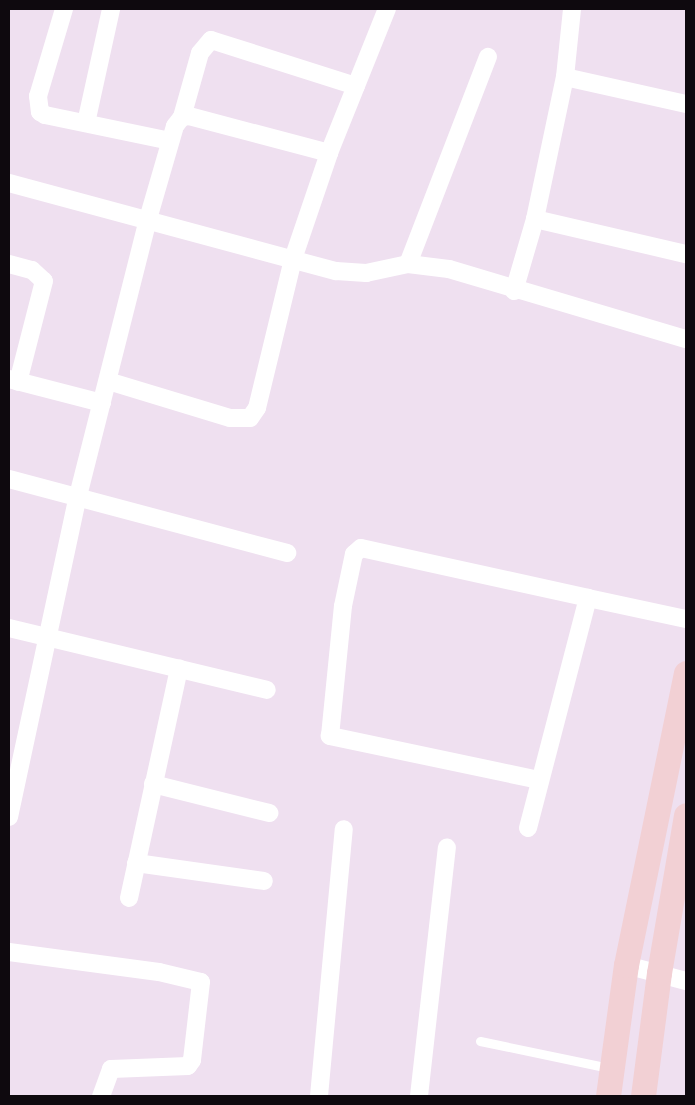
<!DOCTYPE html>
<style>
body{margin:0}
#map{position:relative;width:695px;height:1105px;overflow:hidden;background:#efe0f0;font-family:Manrope,sans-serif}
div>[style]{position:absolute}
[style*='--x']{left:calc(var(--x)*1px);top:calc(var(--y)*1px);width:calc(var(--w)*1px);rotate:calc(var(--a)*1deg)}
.lane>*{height:9px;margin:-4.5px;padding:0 4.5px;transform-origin:4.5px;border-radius:4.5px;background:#fff}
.street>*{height:18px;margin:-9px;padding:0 9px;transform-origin:9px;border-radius:9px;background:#fff}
.secondary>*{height:25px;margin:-12.5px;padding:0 12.5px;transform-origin:12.5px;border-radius:12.5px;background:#f2d0d4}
span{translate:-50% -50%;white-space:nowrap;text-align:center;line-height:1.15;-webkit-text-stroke:5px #fdedfd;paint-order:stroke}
.frame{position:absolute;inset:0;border:10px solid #0e090e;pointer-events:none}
</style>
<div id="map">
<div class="lane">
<i style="--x:480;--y:1041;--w:132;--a:11.8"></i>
</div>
<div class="street">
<i style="--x:64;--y:9;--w:91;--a:106.6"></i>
<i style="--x:38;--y:96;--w:16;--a:83"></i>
<i style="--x:40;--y:112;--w:6;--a:31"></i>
<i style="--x:45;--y:115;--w:128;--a:11.7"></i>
<i style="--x:565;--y:77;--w:124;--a:12.6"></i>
<i style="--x:182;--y:117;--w:66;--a:-74.3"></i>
<i style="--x:200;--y:53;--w:17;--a:-50"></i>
<i style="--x:211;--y:40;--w:152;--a:17.6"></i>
<i style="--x:86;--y:123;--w:117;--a:-77.6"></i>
<i style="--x:9;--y:183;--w:339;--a:15.1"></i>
<i style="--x:336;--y:271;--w:30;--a:4"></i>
<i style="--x:366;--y:273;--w:43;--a:-12.1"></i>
<i style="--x:408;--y:264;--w:41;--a:7"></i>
<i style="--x:449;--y:269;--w:247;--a:16.5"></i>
<i style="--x:535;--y:219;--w:155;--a:13.1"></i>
<i style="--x:9;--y:264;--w:24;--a:15"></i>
<i style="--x:32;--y:270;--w:16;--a:43"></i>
<i style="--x:44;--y:281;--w:104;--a:104.4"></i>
<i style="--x:408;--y:264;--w:222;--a:-68.9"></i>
<i style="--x:514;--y:291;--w:75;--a:-73.7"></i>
<i style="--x:535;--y:219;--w:145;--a:-78.1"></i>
<i style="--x:565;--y:77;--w:68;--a:-84.1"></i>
<i style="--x:9;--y:379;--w:96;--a:14.5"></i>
<i style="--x:108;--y:381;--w:127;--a:16.9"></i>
<i style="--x:230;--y:418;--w:20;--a:0"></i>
<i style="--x:250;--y:418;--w:12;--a:-55"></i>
<i style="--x:257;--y:408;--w:153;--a:-76.4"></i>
<i style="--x:293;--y:259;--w:112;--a:-71.2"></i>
<i style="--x:329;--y:153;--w:155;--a:-68.1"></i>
<i style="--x:9;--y:479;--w:288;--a:14.9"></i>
<i style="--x:9;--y:628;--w:265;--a:13.5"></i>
<i style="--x:539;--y:780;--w:214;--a:-168.1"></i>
<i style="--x:330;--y:736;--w:131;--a:-84.3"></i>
<i style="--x:343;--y:606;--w:53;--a:-78.1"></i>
<i style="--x:354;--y:554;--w:9;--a:-41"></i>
<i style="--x:361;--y:548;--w:232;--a:12.4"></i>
<i style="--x:153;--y:784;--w:120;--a:14"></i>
<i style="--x:9;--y:817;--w:328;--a:-77.9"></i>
<i style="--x:78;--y:496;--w:286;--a:-75.8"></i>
<i style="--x:148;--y:219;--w:97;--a:-73.8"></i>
<i style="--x:175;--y:126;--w:11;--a:-52"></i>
<i style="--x:182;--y:117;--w:7;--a:-8"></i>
<i style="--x:189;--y:116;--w:145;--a:14.8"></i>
<i style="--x:528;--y:828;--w:238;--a:-75.4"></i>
<i style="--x:588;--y:598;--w:100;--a:12.1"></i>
<i style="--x:136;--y:863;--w:129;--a:8"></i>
<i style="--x:129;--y:898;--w:235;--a:-77.7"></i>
<i style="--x:9;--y:952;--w:151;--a:7.6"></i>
<i style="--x:159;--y:972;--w:43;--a:13.4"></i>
<i style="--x:201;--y:982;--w:79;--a:96.6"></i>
<i style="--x:192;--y:1060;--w:7;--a:124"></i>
<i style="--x:188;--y:1066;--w:77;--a:177.8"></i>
<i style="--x:111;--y:1069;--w:29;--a:110"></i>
<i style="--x:626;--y:965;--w:62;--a:14.9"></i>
<i style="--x:319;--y:1096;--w:268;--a:-84.7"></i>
<i style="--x:419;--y:1096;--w:250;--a:-83.6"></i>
</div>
<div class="secondary">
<i style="--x:608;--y:1096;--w:132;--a:-82.2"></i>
<i style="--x:626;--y:965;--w:298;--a:-78.4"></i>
<i style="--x:643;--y:1096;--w:124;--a:-82.6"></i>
<i style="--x:659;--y:973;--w:160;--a:-80.3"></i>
</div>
<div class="frame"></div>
</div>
